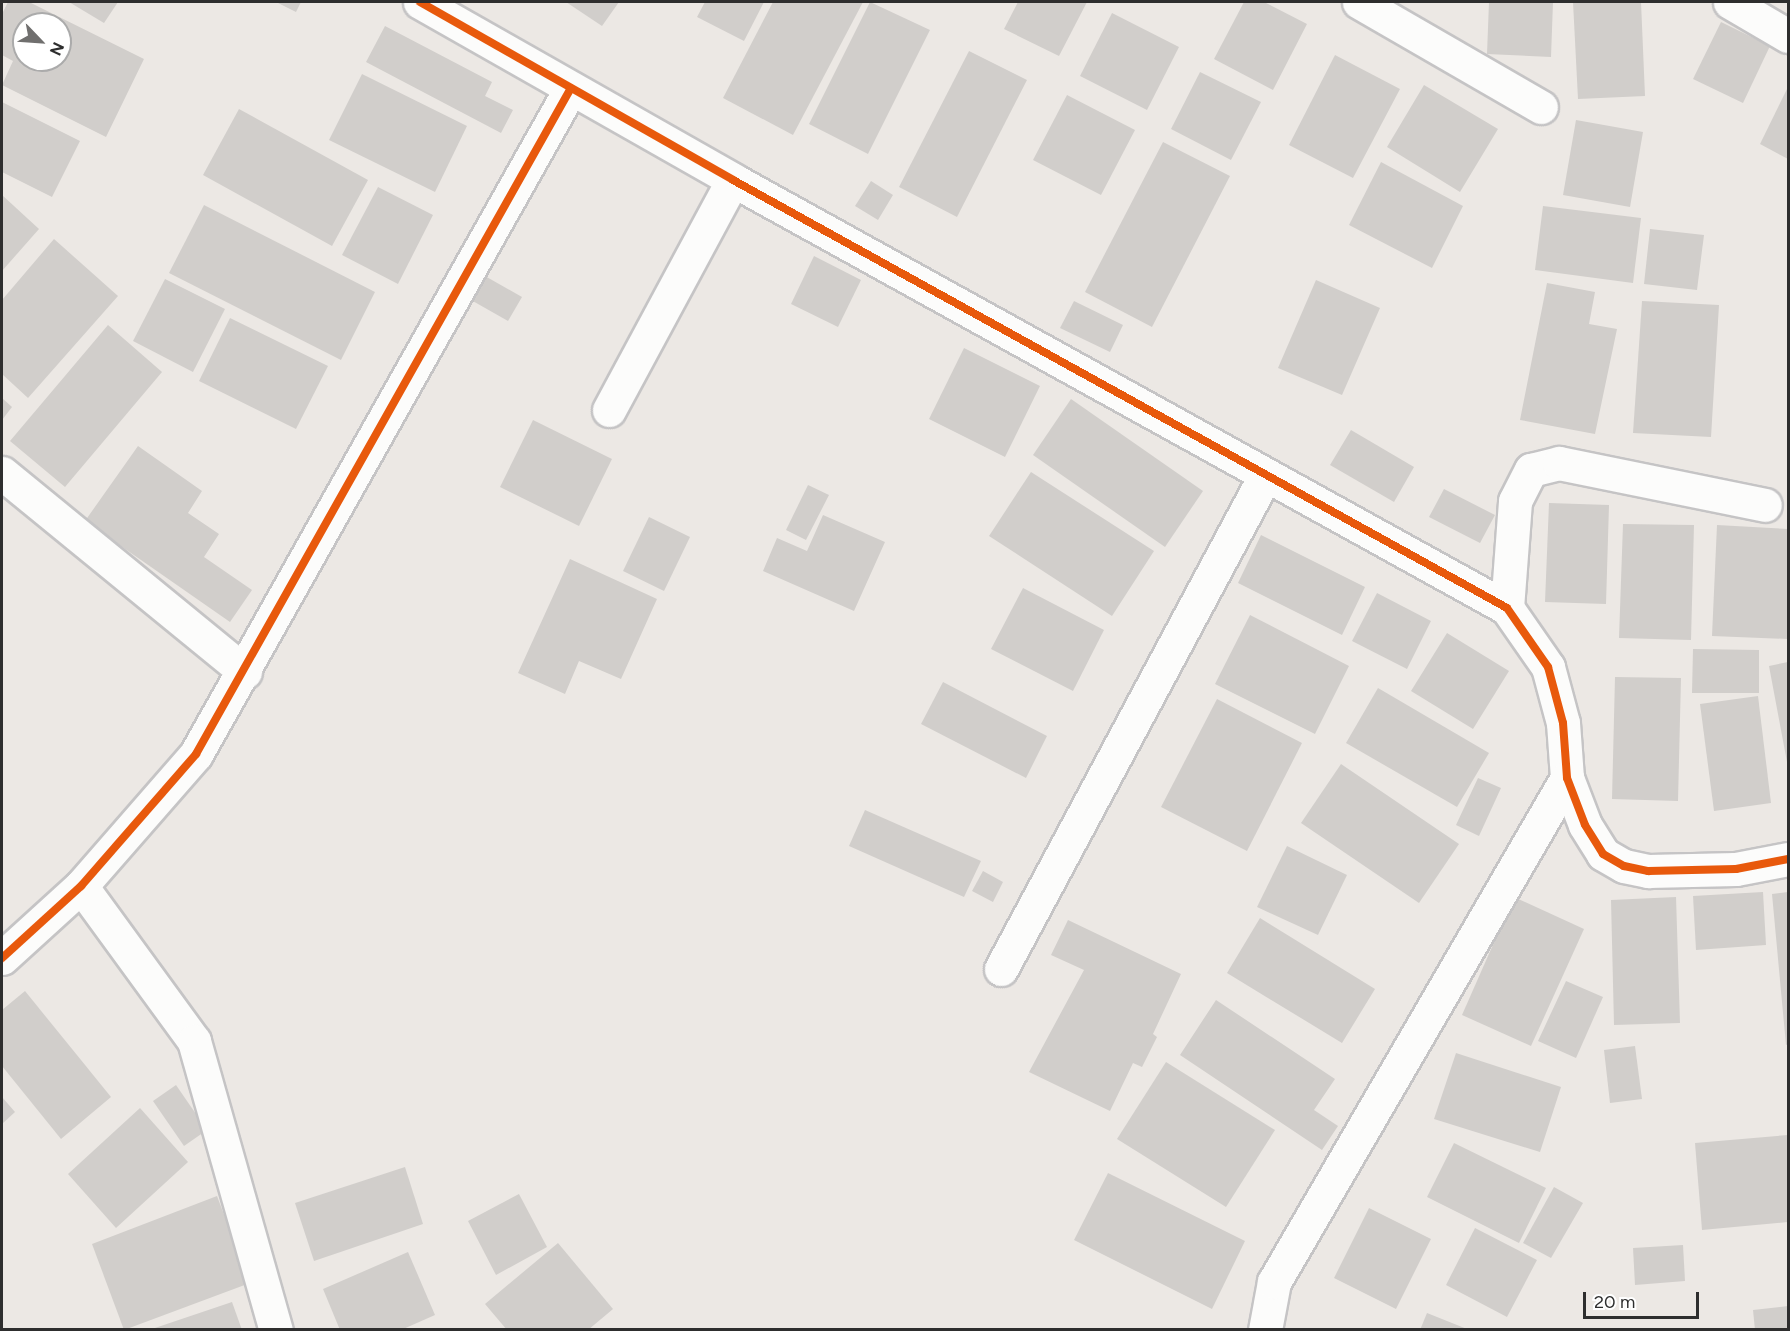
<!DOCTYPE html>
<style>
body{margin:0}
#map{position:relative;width:1790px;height:1331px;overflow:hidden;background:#ece8e4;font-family:Figtree,sans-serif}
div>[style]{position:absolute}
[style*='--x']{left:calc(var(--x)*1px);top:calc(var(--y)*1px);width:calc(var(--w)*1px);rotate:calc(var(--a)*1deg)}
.building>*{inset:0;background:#d1cecb}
.roads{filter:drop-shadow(2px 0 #c5c4c5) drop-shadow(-2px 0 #c5c4c5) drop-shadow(0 2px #c5c4c5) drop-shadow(0 -2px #c5c4c5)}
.minor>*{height:33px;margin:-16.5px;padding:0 16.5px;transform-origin:16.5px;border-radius:16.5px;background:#fcfcfb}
.cycleway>*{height:8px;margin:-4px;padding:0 4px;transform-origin:4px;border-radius:4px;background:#e8590c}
span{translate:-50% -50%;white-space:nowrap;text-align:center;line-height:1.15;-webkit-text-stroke:4.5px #fff;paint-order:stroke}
.frame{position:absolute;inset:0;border:3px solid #2e2e2e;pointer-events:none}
.north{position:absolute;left:12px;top:12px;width:60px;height:60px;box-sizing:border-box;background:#fff;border:2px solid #ababab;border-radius:50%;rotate:115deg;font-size:16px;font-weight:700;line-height:24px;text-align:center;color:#2e2e2e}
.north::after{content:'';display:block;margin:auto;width:21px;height:27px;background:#706f6e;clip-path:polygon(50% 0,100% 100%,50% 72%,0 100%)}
.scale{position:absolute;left:1583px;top:1292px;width:116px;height:27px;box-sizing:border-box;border:3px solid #2e2e2e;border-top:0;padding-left:8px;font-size:18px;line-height:21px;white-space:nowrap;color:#2e2e2e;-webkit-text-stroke:4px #fff;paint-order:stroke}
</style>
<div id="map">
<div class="building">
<i style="clip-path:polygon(evenodd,8px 2px,29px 2px,144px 59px,106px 137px,2px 85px,13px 61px,2px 55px,2px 14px,8px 2px,24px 24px,60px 24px,60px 60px,24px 60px,24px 24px)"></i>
<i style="clip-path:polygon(69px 2px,118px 2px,104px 23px)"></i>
<i style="clip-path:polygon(276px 2px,301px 2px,296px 12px)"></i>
<i style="clip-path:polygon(566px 2px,619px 2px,602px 26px)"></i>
<i style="clip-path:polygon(705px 2px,764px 2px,744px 41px,697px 17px)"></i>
<i style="clip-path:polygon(773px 2px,863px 2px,793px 135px,723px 98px)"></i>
<i style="clip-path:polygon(870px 2px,930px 30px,868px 154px,809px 124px)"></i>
<i style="clip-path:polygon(1018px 2px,1087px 2px,1059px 56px,1004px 29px)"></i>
<i style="clip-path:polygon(1244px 2px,1264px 2px,1307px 24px,1273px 90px,1214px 59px)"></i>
<i style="clip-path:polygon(1489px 2px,1553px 2px,1551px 57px,1487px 54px)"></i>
<i style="clip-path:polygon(1573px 2px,1641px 2px,1645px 96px,1578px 99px)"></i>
<i style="clip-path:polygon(1112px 13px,1179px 47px,1147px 110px,1080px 76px)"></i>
<i style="clip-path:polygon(1721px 22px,1770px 46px,1743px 103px,1693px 79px)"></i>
<i style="clip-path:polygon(385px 26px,492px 82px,485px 96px,513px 110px,501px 133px,366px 62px)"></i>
<i style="clip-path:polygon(969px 51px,1027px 80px,957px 217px,899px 187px)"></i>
<i style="clip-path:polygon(1335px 55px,1400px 89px,1353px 178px,1289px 145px)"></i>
<i style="clip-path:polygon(1200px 72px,1261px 102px,1231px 160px,1171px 129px)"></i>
<i style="clip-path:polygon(362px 74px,467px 126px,435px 192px,329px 140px)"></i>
<i style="clip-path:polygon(1424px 85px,1498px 129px,1460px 192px,1387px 147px)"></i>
<i style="clip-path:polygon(1788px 87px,1788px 159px,1760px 144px)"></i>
<i style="clip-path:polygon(1067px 95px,1135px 130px,1101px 195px,1033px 160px)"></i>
<i style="clip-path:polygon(2px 102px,80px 141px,52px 197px,2px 172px)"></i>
<i style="clip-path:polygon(239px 109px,368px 180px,332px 246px,203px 175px)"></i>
<i style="clip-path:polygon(1576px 120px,1643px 132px,1630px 207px,1563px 195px)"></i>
<i style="clip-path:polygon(1163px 142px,1230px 176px,1152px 327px,1085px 292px)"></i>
<i style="clip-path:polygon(1381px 162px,1463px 206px,1432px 268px,1349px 225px)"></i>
<i style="clip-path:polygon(871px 181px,893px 195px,878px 220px,855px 206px)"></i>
<i style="clip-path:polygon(378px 187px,433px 215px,398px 284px,342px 255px)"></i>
<i style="clip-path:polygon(2px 195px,39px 229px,2px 271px)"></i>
<i style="clip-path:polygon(204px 205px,375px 292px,341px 360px,169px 273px)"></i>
<i style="clip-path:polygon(1543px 206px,1641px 218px,1633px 283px,1535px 270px)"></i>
<i style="clip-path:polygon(1650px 229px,1704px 235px,1697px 290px,1644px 284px)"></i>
<i style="clip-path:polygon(54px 239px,118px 296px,28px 398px,2px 374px,2px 300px)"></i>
<i style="clip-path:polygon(814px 256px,861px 280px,838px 327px,791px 304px)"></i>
<i style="clip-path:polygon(485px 276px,522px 297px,508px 321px,471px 300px)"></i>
<i style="clip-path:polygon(165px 279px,225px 309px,193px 372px,133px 341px)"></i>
<i style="clip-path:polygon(1316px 280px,1380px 308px,1342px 395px,1278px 368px)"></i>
<i style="clip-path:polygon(1547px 283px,1595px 292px,1589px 324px,1617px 329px,1595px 434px,1520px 420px)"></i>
<i style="clip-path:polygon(1074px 301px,1123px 325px,1110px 352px,1060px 328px)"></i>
<i style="clip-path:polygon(1642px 301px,1719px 305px,1711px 437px,1633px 433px)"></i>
<i style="clip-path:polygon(230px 318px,328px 366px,296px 429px,199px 381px)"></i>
<i style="clip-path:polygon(108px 325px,162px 372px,65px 487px,10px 441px)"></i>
<i style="clip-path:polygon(964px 348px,1040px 386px,1005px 457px,929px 419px)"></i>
<i style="clip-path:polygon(2px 398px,12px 407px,2px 420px)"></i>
<i style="clip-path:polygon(1071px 399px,1203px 491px,1165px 547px,1033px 455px)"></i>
<i style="clip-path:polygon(533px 420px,612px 459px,579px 526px,500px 487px)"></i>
<i style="clip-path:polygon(1351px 430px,1414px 467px,1394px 502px,1330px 465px)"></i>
<i style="clip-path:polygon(138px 446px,202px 491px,188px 513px,219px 534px,204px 557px,252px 590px,230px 622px,85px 521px)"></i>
<i style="clip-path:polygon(1031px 472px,1154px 551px,1112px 616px,989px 536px)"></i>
<i style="clip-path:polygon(808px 485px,829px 495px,806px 540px,786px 530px)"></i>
<i style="clip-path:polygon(1444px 489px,1495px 515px,1480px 543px,1429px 517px)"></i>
<i style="clip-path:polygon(1549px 503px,1609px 505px,1606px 604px,1545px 602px)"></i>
<i style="clip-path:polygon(823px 515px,885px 542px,854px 611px,763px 571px,777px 538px,807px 551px)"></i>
<i style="clip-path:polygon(649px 517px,690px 537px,664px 591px,623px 571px)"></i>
<i style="clip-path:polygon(1623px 524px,1694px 525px,1691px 640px,1619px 638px)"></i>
<i style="clip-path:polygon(1717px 525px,1788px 529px,1788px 639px,1712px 636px)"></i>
<i style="clip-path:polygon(1261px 535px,1365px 587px,1342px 635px,1238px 583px)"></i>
<i style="clip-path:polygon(570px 559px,657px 599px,621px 679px,579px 661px,565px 694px,518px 673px)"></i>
<i style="clip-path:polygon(1023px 588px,1104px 630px,1073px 691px,991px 649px)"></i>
<i style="clip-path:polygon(1377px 593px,1431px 621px,1407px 669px,1352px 641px)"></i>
<i style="clip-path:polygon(1250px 615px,1349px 666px,1315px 734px,1215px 684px)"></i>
<i style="clip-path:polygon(1447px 633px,1509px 671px,1473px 729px,1411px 691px)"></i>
<i style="clip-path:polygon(1693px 649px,1759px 650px,1759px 693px,1692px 693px)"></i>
<i style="clip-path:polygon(1788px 662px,1788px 762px,1787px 762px,1769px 666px)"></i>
<i style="clip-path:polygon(1615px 677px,1681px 678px,1678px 801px,1612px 799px)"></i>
<i style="clip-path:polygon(943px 682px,1047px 736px,1026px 778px,921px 724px)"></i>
<i style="clip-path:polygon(1378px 688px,1489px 753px,1457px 807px,1346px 743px)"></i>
<i style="clip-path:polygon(1758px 696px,1771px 803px,1714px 811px,1700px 704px)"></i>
<i style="clip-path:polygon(1217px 699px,1302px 743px,1247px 851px,1161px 807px)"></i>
<i style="clip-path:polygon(1341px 764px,1459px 844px,1419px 903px,1301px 823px)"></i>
<i style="clip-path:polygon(1478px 778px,1501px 788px,1479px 836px,1456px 825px)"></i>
<i style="clip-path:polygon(865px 810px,981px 861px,964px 897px,849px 846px)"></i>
<i style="clip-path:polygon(1287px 846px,1347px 875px,1318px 935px,1257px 907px)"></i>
<i style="clip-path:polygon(983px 871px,1003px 882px,993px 902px,972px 891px)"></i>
<i style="clip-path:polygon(1763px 892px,1766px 945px,1696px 950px,1693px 896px)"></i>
<i style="clip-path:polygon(1788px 892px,1788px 1044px,1786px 1045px,1772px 894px)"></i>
<i style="clip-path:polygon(1514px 897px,1584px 929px,1531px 1046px,1462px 1015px)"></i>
<i style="clip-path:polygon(1676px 897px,1680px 1023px,1614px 1025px,1611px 900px)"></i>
<i style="clip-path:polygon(1260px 918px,1375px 989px,1342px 1043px,1227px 973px)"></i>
<i style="clip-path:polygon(1068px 920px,1181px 974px,1153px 1034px,1157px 1037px,1142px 1067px,1133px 1063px,1110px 1111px,1029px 1072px,1084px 970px,1051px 955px)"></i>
<i style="clip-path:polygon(1566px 981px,1603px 997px,1576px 1058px,1538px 1041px)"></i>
<i style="clip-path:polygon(25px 991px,111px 1097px,61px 1139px,2px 1066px,2px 1010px)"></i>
<i style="clip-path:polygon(1216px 1000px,1335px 1079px,1314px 1110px,1338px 1126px,1322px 1150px,1180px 1055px)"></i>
<i style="clip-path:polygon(1635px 1046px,1642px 1099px,1610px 1103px,1604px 1050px)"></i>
<i style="clip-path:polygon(1456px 1053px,1561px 1087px,1540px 1152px,1434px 1119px)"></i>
<i style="clip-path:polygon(1166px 1062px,1275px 1130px,1226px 1207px,1117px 1139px)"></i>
<i style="clip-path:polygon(176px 1085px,207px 1130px,184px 1146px,153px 1101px)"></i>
<i style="clip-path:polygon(2px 1097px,15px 1112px,2px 1124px)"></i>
<i style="clip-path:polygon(140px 1108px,188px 1162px,116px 1228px,68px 1174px)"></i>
<i style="clip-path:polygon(1788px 1135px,1788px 1222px,1702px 1230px,1695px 1143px)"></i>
<i style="clip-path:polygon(1454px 1143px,1546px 1188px,1519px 1243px,1427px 1197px)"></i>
<i style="clip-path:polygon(405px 1167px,423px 1224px,314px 1261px,295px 1203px)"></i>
<i style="clip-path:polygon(1108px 1173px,1245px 1241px,1212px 1309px,1074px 1240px)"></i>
<i style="clip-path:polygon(1554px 1187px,1583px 1203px,1551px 1258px,1523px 1243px)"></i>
<i style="clip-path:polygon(519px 1194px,547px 1247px,496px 1275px,468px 1221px)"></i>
<i style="clip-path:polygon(217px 1196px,250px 1283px,124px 1330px,92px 1244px)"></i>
<i style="clip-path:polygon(1369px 1208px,1431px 1239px,1396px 1309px,1334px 1278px)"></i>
<i style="clip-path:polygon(1475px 1228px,1537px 1260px,1507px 1317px,1446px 1285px)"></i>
<i style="clip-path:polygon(558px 1243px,613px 1309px,588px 1330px,507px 1330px,485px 1304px)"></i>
<i style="clip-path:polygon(1683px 1245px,1685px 1281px,1635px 1285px,1633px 1248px)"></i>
<i style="clip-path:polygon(408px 1252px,435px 1315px,401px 1330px,340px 1330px,323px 1289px)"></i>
<i style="clip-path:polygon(232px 1302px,242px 1330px,152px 1330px,152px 1329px)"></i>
<i style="clip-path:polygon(1788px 1306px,1788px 1330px,1755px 1330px,1753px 1310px)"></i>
<i style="clip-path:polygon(1427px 1313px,1467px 1329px,1467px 1330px,1420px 1330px)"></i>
</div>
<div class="roads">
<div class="minor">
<i style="--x:420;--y:2;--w:360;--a:29.6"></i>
<i style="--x:733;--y:180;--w:884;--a:28.94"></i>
<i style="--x:1507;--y:608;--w:72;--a:55.2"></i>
<i style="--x:1548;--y:667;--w:58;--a:75"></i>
<i style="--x:1563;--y:723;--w:55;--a:85.8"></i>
<i style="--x:1567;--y:778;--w:50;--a:69"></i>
<i style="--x:1585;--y:825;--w:34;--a:58"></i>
<i style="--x:1603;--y:854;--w:24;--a:30"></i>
<i style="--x:1624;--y:866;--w:25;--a:12"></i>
<i style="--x:1648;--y:871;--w:88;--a:-1.3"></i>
<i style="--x:1736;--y:869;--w:53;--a:-10.9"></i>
<i style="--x:1359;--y:2;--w:210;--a:30"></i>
<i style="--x:1730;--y:2;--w:67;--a:30.4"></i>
<i style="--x:609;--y:410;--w:261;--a:-61.7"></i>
<i style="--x:2;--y:473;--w:314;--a:39.3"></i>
<i style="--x:1507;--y:608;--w:107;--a:-85.7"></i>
<i style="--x:1515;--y:501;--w:35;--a:-63"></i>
<i style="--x:1531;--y:470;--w:29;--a:-14"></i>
<i style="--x:1559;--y:463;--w:210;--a:11.5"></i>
<i style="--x:81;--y:886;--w:192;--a:53.9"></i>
<i style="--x:194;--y:1041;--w:300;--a:74.2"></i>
<i style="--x:2;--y:958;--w:107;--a:-42.3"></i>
<i style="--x:81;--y:886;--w:175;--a:-48.9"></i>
<i style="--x:196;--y:754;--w:764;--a:-60.62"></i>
<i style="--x:1001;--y:969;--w:559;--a:-61.83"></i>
<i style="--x:1265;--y:1330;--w:49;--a:-79.4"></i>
<i style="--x:1274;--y:1282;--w:583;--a:-59.83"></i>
</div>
</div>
<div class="cycleway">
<i style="--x:420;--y:2;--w:360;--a:29.6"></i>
<i style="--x:733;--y:180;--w:884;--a:28.94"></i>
<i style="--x:1507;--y:608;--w:72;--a:55.2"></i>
<i style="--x:1548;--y:667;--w:58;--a:75"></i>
<i style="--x:1563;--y:723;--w:55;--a:85.8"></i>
<i style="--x:1567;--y:778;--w:50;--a:69"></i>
<i style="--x:1585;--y:825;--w:34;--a:58"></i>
<i style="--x:1603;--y:854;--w:24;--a:30"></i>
<i style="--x:1624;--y:866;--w:25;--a:12"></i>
<i style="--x:1648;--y:871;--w:88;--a:-1.3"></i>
<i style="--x:1736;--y:869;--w:53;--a:-10.9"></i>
<i style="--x:2;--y:958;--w:107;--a:-42.3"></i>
<i style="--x:81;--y:886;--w:175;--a:-48.9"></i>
<i style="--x:196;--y:754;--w:764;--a:-60.62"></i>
</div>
<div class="frame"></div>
<div class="north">N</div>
<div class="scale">20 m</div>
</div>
